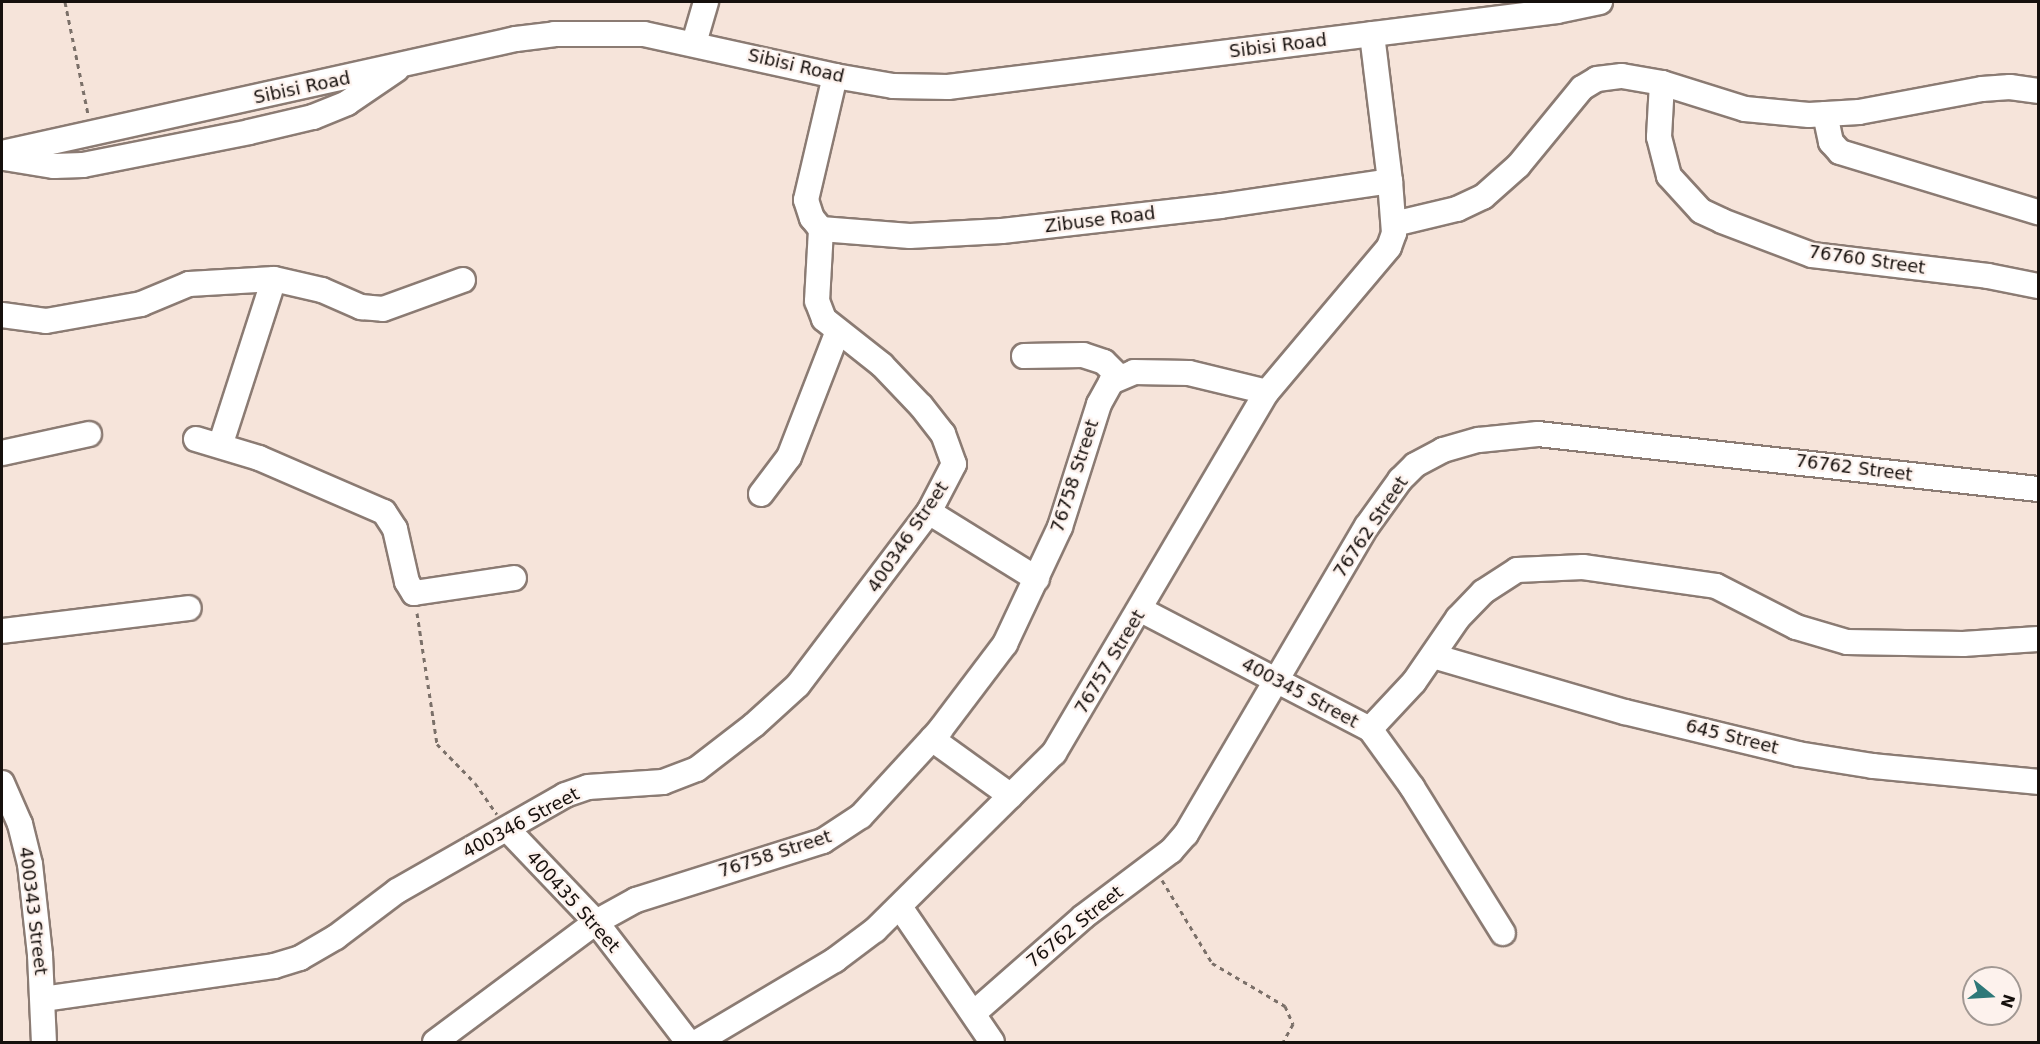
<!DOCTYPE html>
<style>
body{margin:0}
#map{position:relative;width:2040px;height:1044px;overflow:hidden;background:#f6e4da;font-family:"DejaVu Sans",sans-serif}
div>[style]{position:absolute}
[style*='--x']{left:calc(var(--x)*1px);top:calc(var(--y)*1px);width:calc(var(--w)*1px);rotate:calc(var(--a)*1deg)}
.path>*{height:3px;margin-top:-1.5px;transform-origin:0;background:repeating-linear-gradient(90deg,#7b7069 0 4.5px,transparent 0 9px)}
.roads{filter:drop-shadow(2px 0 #8b7b73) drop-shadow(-2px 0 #8b7b73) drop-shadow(0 2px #8b7b73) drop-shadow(0 -2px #8b7b73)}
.minor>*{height:24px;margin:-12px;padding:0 12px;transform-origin:12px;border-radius:12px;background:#fff}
span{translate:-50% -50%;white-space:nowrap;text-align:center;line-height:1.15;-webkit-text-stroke:4.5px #fdf2ed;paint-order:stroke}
.street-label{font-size:18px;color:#16100d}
.frame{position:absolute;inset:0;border:3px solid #16100d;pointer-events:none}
.north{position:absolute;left:1962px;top:966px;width:60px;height:60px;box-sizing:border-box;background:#fdf2ed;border:2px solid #a19893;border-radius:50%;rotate:108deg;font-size:16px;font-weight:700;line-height:24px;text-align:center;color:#16100d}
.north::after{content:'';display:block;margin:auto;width:21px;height:27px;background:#2e7878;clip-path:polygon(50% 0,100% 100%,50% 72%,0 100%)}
</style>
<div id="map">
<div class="path">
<i style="--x:65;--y:2;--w:114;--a:78.4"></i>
<i style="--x:417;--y:613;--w:133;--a:81.3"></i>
<i style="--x:437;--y:744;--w:54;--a:45.7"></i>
<i style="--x:475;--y:783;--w:38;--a:55"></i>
<i style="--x:1162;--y:880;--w:97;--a:58.9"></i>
<i style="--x:1212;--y:963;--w:85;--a:30.5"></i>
<i style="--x:1285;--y:1006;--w:20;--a:66"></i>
<i style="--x:1293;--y:1024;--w:21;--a:119"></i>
</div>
<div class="roads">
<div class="minor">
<i style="--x:694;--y:43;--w:43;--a:-73.7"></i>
<i style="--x:835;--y:76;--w:127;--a:103.2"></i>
<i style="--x:806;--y:200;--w:19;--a:72"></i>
<i style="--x:812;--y:218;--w:14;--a:51"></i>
<i style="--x:821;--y:229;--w:89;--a:4.5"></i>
<i style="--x:910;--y:236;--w:92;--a:-3.1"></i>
<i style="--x:1002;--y:231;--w:220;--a:-6.5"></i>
<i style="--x:1221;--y:206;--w:171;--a:-8.4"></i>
<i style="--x:1390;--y:181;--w:148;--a:-97"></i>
<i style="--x:1662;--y:83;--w:87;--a:17.4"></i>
<i style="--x:1745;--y:109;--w:64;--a:5.4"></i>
<i style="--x:1809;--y:115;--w:50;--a:-3.4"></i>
<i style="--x:1859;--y:112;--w:125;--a:-10.6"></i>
<i style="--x:1982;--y:89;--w:28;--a:-4"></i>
<i style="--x:2010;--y:87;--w:28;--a:8"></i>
<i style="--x:1825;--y:114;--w:29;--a:78"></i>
<i style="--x:1831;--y:142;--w:13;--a:48"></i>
<i style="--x:1840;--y:152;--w:207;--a:16.9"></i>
<i style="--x:2;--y:153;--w:526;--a:-12.51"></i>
<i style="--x:516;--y:39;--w:38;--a:-7"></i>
<i style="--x:554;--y:34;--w:90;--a:0"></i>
<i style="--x:644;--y:34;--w:196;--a:12.4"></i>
<i style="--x:835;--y:76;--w:59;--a:9.8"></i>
<i style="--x:893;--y:86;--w:55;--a:1"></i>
<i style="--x:948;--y:87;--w:614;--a:-7.11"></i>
<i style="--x:1557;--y:11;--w:44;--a:-11.8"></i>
<i style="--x:4;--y:158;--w:51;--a:9.1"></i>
<i style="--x:54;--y:166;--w:29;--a:-2"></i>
<i style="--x:83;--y:165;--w:169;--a:-11.2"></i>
<i style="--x:249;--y:132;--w:66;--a:-13.2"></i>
<i style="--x:313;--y:117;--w:37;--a:-22"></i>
<i style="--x:347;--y:103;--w:60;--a:-34.2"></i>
<i style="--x:1394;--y:224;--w:65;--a:-13.4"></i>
<i style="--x:1457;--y:209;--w:29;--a:-25"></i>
<i style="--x:1483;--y:197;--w:47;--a:-41.5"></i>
<i style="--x:1518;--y:166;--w:101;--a:-50.6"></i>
<i style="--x:1582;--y:88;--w:17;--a:-31"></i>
<i style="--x:1597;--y:79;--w:25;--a:-7"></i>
<i style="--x:1622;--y:76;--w:41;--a:9.9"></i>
<i style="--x:1662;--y:83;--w:54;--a:93.2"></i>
<i style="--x:1659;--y:137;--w:40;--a:75.6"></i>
<i style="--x:1669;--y:176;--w:47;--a:47.6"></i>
<i style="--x:1701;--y:211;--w:23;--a:25"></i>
<i style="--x:1722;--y:221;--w:96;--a:20.7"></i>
<i style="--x:1812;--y:255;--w:177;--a:6.8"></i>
<i style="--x:1988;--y:276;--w:51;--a:11.3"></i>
<i style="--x:2;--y:315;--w:44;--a:7.8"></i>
<i style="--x:46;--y:321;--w:97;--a:-10.1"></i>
<i style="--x:141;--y:304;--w:52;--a:-22.6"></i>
<i style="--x:189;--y:284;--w:85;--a:-3.4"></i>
<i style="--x:274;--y:279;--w:49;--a:12.9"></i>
<i style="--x:322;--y:290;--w:43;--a:23.6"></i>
<i style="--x:361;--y:307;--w:22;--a:5"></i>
<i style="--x:383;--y:309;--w:85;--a:-19.9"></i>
<i style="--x:1024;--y:356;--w:59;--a:-1"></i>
<i style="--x:1083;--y:355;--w:22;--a:18"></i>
<i style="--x:1104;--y:362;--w:21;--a:45"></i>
<i style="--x:196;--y:439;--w:66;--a:16.8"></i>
<i style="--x:259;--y:458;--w:136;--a:23.4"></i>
<i style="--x:384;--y:512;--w:20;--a:57"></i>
<i style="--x:395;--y:529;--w:54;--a:77.2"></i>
<i style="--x:407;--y:582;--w:13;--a:58"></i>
<i style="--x:414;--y:593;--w:101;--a:-8.5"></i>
<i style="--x:221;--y:443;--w:172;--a:-72.1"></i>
<i style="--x:2;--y:453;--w:89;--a:-12.3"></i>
<i style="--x:761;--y:494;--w:46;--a:-52.9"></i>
<i style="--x:789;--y:457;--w:133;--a:-68.8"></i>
<i style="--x:929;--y:512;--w:127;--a:31.8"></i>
<i style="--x:1141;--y:610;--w:258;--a:27.5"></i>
<i style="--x:1370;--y:729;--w:72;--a:54.1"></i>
<i style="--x:1412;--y:787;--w:172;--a:58.1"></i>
<i style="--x:2;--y:631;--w:188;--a:-7"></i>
<i style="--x:1433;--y:656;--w:200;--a:16.3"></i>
<i style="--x:1625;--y:712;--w:178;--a:13.6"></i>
<i style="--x:1798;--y:754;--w:76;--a:9.1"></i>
<i style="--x:1873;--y:766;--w:166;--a:5.5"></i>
<i style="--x:1370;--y:729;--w:64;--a:-46.9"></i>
<i style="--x:1414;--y:682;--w:78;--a:-55.5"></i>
<i style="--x:1458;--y:618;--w:36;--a:-46"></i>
<i style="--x:1483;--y:592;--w:40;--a:-32.9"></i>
<i style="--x:1517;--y:570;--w:66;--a:-2.6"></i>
<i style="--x:1583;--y:567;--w:134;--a:8.1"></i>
<i style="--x:1716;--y:586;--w:90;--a:27.1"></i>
<i style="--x:1796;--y:627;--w:53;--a:16.4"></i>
<i style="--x:1847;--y:642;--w:116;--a:1"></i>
<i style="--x:1963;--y:644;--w:75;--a:-3.8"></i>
<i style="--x:932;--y:739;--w:97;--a:35.8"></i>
<i style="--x:2;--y:783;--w:45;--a:66.3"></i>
<i style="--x:20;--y:824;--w:41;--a:76"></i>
<i style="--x:30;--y:864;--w:92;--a:83.7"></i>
<i style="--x:40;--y:955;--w:87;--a:87.4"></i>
<i style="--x:508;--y:830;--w:127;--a:46.3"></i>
<i style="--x:596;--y:922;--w:151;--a:52.5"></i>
<i style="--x:900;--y:907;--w:163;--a:55.7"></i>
<i style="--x:43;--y:999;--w:233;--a:-8.1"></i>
<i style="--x:274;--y:966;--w:27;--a:-17"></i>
<i style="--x:300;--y:958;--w:42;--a:-30.3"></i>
<i style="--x:336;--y:937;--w:76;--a:-37"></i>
<i style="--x:397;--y:891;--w:193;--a:-29.7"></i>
<i style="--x:565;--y:795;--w:24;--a:-19"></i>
<i style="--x:588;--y:787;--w:75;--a:-3.8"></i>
<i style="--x:663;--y:782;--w:36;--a:-21"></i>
<i style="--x:697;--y:769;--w:72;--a:-37.7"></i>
<i style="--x:754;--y:725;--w:59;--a:-42.3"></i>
<i style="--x:798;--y:685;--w:217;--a:-52.9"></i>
<i style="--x:929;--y:512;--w:54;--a:-62.5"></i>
<i style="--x:954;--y:464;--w:32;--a:-110"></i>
<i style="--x:943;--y:434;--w:36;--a:-128"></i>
<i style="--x:921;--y:406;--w:57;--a:-133.6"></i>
<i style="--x:882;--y:365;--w:74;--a:-141.6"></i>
<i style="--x:824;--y:319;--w:19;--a:-111"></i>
<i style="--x:817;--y:301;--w:72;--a:-86.8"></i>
<i style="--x:975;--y:1012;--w:144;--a:-41.3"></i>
<i style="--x:1083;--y:917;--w:110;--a:-36.9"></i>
<i style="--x:1171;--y:851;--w:23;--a:-49"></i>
<i style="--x:1186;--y:834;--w:357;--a:-59.6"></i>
<i style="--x:1367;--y:526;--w:57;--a:-54.3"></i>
<i style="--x:1400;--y:480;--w:21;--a:-45"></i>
<i style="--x:1415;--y:465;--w:32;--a:-28"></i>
<i style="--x:1443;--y:450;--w:37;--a:-16"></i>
<i style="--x:1479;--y:440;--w:59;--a:-5.8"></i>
<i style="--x:1538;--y:434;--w:503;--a:6.28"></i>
<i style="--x:435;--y:1042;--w:201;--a:-36.7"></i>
<i style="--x:596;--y:922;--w:46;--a:-28.8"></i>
<i style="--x:636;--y:900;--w:196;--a:-17.5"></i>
<i style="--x:823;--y:841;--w:45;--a:-33.3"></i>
<i style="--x:861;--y:816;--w:117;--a:-47.4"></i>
<i style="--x:940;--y:730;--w:108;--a:-52.9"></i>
<i style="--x:1005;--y:644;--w:129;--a:-64.8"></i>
<i style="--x:1060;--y:527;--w:129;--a:-72.4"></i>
<i style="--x:1099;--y:404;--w:25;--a:-61"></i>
<i style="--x:1111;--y:382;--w:25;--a:-23"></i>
<i style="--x:1134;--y:372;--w:55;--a:1"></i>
<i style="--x:1189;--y:373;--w:80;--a:13.7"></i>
<i style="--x:697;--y:1042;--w:161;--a:-30.7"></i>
<i style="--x:835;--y:960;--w:50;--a:-36.9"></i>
<i style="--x:875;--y:930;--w:252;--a:-44.7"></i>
<i style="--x:1054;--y:753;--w:419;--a:-59.5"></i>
<i style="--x:1267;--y:392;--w:189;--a:-49.9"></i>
<i style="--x:1389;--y:247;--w:15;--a:-70"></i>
<i style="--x:1394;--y:233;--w:52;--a:-94.4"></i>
</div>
</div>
<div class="street-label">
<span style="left:1278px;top:46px;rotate:-7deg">Sibisi Road</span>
<span style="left:796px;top:66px;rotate:13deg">Sibisi Road</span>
<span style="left:302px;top:88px;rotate:-12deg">Sibisi Road</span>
<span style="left:1100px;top:220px;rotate:-7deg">Zibuse Road</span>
<span style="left:1867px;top:260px;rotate:8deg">76760 Street</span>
<span style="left:1854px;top:468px;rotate:7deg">76762 Street</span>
<span style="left:1075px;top:476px;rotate:-72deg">76758 Street</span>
<span style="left:1371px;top:527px;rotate:-56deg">76762 Street</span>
<span style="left:908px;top:537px;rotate:-56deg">400346 Street</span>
<span style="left:1110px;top:662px;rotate:-59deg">76757 Street</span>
<span style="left:1300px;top:693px;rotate:28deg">400345 Street</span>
<span style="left:1732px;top:737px;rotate:14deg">645 Street</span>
<span style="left:521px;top:823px;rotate:-28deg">400346 Street</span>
<span style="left:775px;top:854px;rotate:-18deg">76758 Street</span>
<span style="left:573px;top:902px;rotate:48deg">400435 Street</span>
<span style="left:33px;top:911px;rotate:83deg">400343 Street</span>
<span style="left:1075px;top:927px;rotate:-39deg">76762 Street</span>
</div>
<div class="frame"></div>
<div class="north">N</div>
</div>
